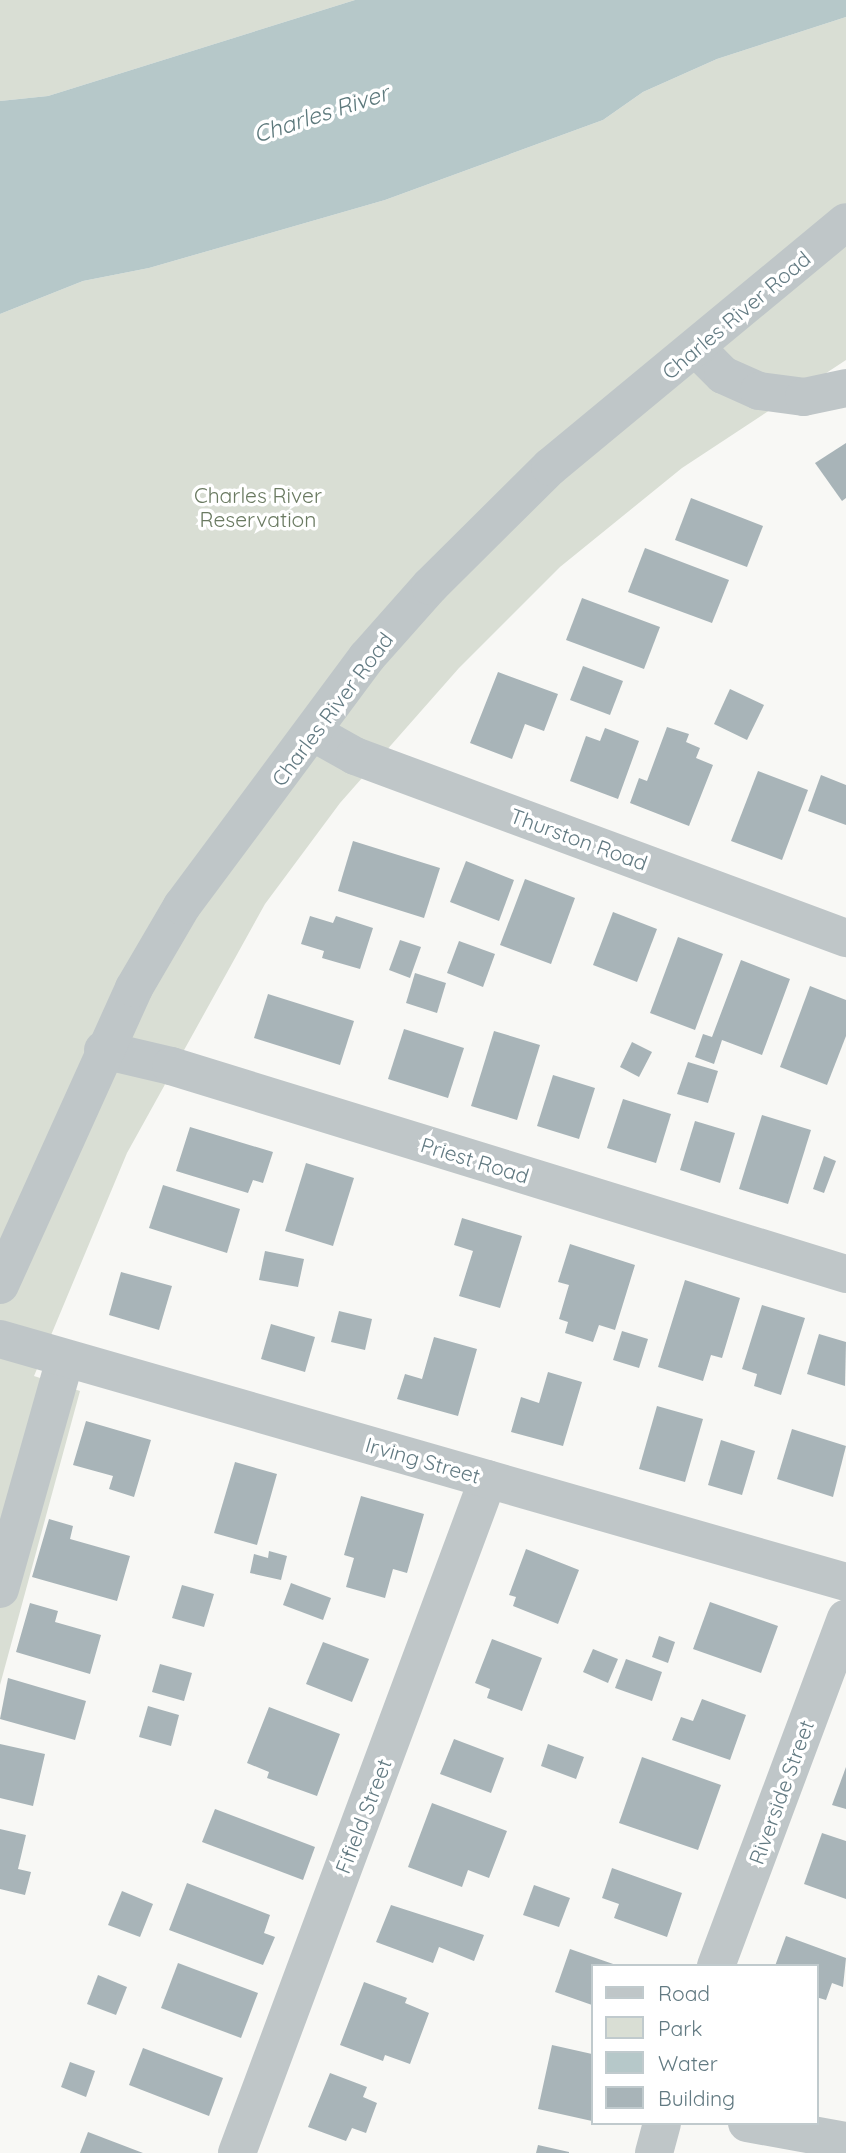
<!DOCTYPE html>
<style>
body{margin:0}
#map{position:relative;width:846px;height:2153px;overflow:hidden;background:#f8f8f5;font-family:Quicksand,sans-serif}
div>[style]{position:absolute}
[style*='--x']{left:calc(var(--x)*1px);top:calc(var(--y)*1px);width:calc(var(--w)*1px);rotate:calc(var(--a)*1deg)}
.green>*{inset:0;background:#d9ded4}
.water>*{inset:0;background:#b6c8c9}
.building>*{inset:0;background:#a8b4b8}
.minor>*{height:38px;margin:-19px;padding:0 19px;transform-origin:19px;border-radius:19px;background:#bfc6c8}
.tertiary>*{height:38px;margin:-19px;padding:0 19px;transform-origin:19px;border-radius:19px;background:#bfc6c8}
span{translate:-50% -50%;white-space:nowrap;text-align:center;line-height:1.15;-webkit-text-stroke:7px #fff;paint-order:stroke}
.street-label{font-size:21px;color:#627a82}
.park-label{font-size:21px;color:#6a7a61}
.water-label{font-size:23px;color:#5d797c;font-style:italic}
.legend{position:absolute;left:591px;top:1964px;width:228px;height:161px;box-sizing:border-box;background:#fff;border:2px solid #c0cacd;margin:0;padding:9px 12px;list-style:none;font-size:21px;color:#627a82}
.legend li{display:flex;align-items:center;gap:14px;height:35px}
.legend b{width:35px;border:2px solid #c0cacd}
</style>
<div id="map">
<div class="green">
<i style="clip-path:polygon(0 0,355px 0,48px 96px,0 101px)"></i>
<i style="clip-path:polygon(846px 17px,846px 360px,682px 468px,560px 567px,459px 668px,340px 803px,265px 904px,127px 1153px,34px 1376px,80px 1391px,0 1685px,0 314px,83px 281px,149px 268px,385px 200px,603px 120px,643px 92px,717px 59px)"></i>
</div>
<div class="water">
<i style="clip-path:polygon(355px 0,846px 0,846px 17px,717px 59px,643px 92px,603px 120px,385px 200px,149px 268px,83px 281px,0 314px,0 101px,48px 96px)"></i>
</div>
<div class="building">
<i style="clip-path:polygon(846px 443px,846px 498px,842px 501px,815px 463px)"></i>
<i style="clip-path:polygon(691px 498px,763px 526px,747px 567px,675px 540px)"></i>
<i style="clip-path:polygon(645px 548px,729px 580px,712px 623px,628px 592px)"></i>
<i style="clip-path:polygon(582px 598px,660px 627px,644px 669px,566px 640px)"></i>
<i style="clip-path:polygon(583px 666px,623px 681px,610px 715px,570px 700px)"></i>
<i style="clip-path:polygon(498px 672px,558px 694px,544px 731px,525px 724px,512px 759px,470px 743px)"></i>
<i style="clip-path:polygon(730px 689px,764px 705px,747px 740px,714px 724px)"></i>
<i style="clip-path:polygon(667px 727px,689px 734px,686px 742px,700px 748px,696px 758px,713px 765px,689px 826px,630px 803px,639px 778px,647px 781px)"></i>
<i style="clip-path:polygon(605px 728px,639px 741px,618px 799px,570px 781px,586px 736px,600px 741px)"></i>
<i style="clip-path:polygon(758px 771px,808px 790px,782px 860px,731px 841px)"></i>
<i style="clip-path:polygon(821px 775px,846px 785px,846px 825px,808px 811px)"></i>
<i style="clip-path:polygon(353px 841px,440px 868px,424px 918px,338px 891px)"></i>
<i style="clip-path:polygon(466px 861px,514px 880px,499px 921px,450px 902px)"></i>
<i style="clip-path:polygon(525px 879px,575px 898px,551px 964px,500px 945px)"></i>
<i style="clip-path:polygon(613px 912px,657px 929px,637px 982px,593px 965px)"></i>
<i style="clip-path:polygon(310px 916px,333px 923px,336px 916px,373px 928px,360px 969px,322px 958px,324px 951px,301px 944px)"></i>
<i style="clip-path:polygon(678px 937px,723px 954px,695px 1030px,650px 1013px)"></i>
<i style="clip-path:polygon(400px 940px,421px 947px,410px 978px,389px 970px)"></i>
<i style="clip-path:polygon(459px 941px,495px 954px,483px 987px,447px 973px)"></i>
<i style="clip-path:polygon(741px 960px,790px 979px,762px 1055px,722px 1040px,714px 1064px,695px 1057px,703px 1034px,712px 1037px)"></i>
<i style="clip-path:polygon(415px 973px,446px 983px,437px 1013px,406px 1003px)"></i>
<i style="clip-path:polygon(810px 986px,846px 1000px,846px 1036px,827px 1085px,780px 1067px)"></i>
<i style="clip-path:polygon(268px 994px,354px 1021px,340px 1065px,254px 1038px)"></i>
<i style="clip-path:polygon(404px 1029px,464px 1048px,448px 1098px,388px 1079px)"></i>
<i style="clip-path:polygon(494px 1031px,540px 1045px,517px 1120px,471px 1106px)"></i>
<i style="clip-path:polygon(632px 1042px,652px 1052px,639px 1077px,620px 1067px)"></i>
<i style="clip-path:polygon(688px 1062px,718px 1071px,708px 1103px,677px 1094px)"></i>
<i style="clip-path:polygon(553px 1075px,595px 1088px,579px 1139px,537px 1126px)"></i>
<i style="clip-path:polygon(623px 1099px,671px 1114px,656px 1163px,607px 1148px)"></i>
<i style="clip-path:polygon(762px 1115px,811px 1130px,788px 1204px,739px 1189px)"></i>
<i style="clip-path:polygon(695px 1121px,735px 1133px,720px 1183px,680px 1170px)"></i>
<i style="clip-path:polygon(190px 1127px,273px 1152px,263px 1183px,253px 1180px,248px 1193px,176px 1171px)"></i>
<i style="clip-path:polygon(824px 1156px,836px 1161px,824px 1193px,813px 1189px)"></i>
<i style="clip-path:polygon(306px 1163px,354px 1178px,333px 1246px,285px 1231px)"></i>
<i style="clip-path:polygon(163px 1185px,240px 1209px,227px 1253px,149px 1228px)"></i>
<i style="clip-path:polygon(462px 1218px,522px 1236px,500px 1308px,459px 1296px,473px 1251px,454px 1245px)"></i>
<i style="clip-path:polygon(570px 1244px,635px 1265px,615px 1330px,599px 1325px,593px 1342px,565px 1333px,568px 1322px,559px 1319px,569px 1285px,558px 1282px)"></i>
<i style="clip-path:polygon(265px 1251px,304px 1259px,298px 1287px,259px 1280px)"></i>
<i style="clip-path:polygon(121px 1272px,172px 1286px,159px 1330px,109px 1315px)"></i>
<i style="clip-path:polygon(685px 1280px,740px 1298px,722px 1358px,711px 1355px,703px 1381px,658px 1367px)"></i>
<i style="clip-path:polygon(762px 1305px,805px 1318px,781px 1395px,754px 1386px,757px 1374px,742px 1369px)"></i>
<i style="clip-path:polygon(339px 1311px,372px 1319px,365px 1350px,331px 1342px)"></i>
<i style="clip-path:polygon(271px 1324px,315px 1337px,305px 1372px,261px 1359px)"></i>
<i style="clip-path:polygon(622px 1331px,648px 1339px,639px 1368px,613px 1360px)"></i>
<i style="clip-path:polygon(819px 1334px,846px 1342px,845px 1386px,807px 1374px)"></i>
<i style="clip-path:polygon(434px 1337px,477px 1349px,458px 1416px,397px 1399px,405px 1374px,422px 1379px)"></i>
<i style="clip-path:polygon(548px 1372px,582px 1382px,563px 1446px,511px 1432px,521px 1397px,539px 1403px)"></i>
<i style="clip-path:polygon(657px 1406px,703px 1419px,685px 1482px,639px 1469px)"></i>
<i style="clip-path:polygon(86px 1421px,151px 1440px,134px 1497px,109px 1489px,113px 1476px,73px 1465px)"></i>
<i style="clip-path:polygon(792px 1429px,846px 1446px,833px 1497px,777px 1479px)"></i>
<i style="clip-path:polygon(721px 1440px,755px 1451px,742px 1495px,708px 1485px)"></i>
<i style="clip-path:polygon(235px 1462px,277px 1474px,257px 1545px,214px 1533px)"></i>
<i style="clip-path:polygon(361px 1496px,424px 1514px,407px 1573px,393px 1569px,385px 1598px,346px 1587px,354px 1558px,344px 1555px)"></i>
<i style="clip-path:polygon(49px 1519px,73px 1526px,70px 1539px,130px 1556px,117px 1601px,32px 1577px)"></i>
<i style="clip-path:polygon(526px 1549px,579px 1570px,558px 1624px,513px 1606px,516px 1597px,509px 1595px)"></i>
<i style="clip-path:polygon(269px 1551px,287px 1556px,281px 1580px,250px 1573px,254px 1554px,268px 1558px)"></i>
<i style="clip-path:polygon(291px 1583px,331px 1598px,323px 1620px,283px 1605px)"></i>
<i style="clip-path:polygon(182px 1585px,214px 1594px,204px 1627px,172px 1618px)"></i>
<i style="clip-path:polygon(710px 1602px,778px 1626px,761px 1673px,693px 1649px)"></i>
<i style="clip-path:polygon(30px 1603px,58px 1611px,55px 1622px,101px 1635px,90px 1674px,16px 1652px)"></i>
<i style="clip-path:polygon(659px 1636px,675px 1642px,668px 1663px,652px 1657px)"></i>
<i style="clip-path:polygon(492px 1639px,542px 1658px,522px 1711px,487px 1698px,490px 1689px,475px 1683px)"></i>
<i style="clip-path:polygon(323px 1642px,369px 1659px,352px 1702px,306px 1684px)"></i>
<i style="clip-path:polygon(593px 1649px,618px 1659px,608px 1683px,583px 1672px)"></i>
<i style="clip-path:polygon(626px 1659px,662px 1672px,652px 1701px,615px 1688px)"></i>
<i style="clip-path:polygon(160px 1664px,192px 1673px,184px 1701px,152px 1692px)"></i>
<i style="clip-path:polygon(8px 1678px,86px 1701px,75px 1740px,0 1719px)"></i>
<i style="clip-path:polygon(702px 1699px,746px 1715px,730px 1760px,672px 1740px,681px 1717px,693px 1721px)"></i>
<i style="clip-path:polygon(148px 1706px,179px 1715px,171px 1746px,139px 1737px)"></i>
<i style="clip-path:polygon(269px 1707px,340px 1734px,317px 1796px,267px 1778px,269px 1772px,247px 1763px)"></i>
<i style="clip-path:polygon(454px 1739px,504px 1758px,491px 1793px,440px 1774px)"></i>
<i style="clip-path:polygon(0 1744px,45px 1754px,33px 1806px,0 1798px)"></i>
<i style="clip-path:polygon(548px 1744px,584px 1757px,576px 1779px,541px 1766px)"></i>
<i style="clip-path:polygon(642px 1757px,721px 1785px,698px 1850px,619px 1823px)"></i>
<i style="clip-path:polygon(846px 1767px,846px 1809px,832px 1805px)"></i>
<i style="clip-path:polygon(432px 1803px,507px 1831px,489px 1878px,468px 1870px,462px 1887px,408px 1867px)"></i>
<i style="clip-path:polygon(215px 1809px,315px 1847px,303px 1880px,202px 1842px)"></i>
<i style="clip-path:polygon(0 1829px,26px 1835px,18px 1869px,31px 1872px,25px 1895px,0 1889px)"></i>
<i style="clip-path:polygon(822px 1833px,846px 1841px,846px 1899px,804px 1884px)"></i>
<i style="clip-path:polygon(612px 1868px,682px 1893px,667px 1937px,614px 1918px,619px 1904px,602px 1898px)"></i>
<i style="clip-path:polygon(187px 1883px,270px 1915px,264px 1933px,275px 1937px,263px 1965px,169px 1930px)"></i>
<i style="clip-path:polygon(534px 1885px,570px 1898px,559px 1927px,523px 1915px)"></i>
<i style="clip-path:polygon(122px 1891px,153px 1904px,140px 1937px,108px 1925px)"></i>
<i style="clip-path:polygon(391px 1905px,484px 1935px,474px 1961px,439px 1947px,433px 1963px,376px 1942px)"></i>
<i style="clip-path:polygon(786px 1936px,846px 1958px,843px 1987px,832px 1983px,826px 2000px,816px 1997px,816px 1966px,775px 1966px)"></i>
<i style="clip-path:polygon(570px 1949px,616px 1965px,592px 1966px,592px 2005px,555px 1992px)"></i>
<i style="clip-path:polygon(178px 1963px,258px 1993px,241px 2038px,161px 2008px)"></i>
<i style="clip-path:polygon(98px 1975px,127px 1987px,116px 2015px,87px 2004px)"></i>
<i style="clip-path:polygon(364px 1982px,407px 1998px,405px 2003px,429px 2013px,410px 2064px,385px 2055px,383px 2061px,340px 2045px)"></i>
<i style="clip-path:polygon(552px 2045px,592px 2054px,592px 2121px,538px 2109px)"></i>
<i style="clip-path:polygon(143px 2048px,223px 2078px,209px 2116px,129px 2085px)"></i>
<i style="clip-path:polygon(70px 2062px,95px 2071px,86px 2097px,61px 2087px)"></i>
<i style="clip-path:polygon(330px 2073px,367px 2087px,363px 2097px,377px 2103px,366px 2133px,352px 2128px,346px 2141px,308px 2127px)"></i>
<i style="clip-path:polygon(88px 2132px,143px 2153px,80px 2153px)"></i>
<i style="clip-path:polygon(538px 2145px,569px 2152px,569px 2153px,536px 2153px)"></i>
</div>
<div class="minor">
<i style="--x:696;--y:348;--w:38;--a:45"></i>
<i style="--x:723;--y:375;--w:39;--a:24"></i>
<i style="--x:759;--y:391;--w:45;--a:7.6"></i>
<i style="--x:804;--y:397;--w:43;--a:-12.1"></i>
<i style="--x:314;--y:733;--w:47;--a:29.3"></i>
<i style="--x:355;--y:756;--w:524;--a:20.34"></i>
<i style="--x:103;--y:1050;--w:70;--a:13.2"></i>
<i style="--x:171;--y:1066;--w:706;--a:17.13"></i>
<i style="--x:0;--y:1589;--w:239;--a:-74.2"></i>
<i style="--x:716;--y:1966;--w:371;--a:-69.5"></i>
<i style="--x:747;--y:2123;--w:101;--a:10.3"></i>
<i style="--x:237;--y:2153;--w:719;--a:-69.57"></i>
<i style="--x:654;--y:2153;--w:31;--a:-75"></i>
</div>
<div class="tertiary">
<i style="--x:0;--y:1285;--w:326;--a:-65.7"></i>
<i style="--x:134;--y:988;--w:95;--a:-59.7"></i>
<i style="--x:182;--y:906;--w:310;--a:-53.4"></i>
<i style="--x:367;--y:657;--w:95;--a:-48.4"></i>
<i style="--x:430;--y:586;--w:169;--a:-44.8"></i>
<i style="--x:550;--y:467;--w:384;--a:-39.6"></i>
<i style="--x:0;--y:1339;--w:880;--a:16.03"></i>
</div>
<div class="street-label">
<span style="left:736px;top:315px;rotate:-40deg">Charles River Road</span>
<span style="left:332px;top:709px;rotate:-53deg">Charles River Road</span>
<span style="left:579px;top:839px;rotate:20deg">Thurston Road</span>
<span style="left:475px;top:1160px;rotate:17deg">Priest Road</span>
<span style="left:423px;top:1460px;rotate:16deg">Irving Street</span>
<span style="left:781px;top:1792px;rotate:-70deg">Riverside Street</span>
<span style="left:363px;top:1816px;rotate:-69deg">Fifield Street</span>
</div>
<div class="park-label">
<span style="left:258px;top:507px">Charles River<br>Reservation</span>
</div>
<div class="water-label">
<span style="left:321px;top:114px;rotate:-18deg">Charles River</span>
</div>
<ul class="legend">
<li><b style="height:9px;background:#bfc6c8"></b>Road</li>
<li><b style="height:19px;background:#d9ded4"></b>Park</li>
<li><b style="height:19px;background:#b6c8c9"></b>Water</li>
<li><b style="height:19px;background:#a8b4b8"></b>Building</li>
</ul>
</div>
